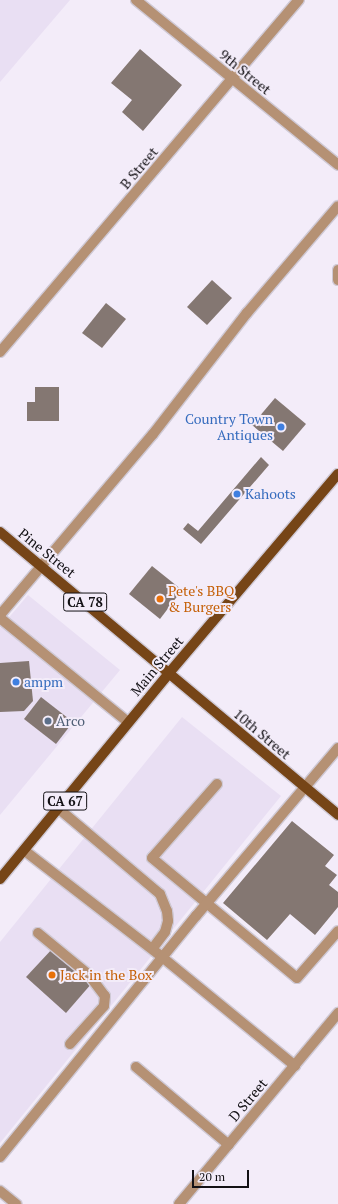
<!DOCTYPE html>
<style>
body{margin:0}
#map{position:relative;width:338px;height:1204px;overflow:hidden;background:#f3ecf9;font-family:"PT Serif",serif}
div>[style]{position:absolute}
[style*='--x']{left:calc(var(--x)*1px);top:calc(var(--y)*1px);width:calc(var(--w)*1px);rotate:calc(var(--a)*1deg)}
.built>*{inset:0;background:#e9dff3}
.building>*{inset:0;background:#847772}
.roads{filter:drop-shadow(1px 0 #cfc9d5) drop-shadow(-1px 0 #cfc9d5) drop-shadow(0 1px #cfc9d5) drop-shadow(0 -1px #cfc9d5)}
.minor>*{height:10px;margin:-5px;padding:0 5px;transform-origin:5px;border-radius:5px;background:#b59174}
.major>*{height:10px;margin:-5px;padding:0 5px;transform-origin:5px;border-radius:5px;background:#764517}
.dots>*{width:11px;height:11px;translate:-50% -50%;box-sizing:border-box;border:2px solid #f3ecf9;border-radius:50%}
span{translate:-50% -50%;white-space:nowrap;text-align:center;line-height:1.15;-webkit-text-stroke:4px #f3ecf9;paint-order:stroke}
.shield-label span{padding:1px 3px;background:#f3ecf9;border:1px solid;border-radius:3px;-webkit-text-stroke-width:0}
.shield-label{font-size:13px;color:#131115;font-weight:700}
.street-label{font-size:14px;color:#131115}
.shop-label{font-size:14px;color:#366cbe}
.right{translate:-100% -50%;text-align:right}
.left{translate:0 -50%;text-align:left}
.food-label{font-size:14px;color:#c56008}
.service-label{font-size:14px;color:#4e5e75}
.scale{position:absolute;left:192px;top:1170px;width:57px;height:18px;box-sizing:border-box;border:2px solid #131115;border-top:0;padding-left:5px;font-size:12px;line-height:14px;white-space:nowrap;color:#131115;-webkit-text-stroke:3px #f3ecf9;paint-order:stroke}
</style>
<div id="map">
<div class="built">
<i style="clip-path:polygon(0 0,70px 0,0 82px)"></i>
<i style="clip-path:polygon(28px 595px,120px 670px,0 815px,0 628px)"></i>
<i style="clip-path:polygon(182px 717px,281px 796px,0 1143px,0 942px)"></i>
</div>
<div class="building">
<i style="clip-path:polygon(140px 49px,182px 85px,143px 131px,122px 112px,132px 100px,111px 83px)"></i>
<i style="clip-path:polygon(212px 280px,232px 298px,207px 325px,187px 307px)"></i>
<i style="clip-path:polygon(106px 303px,126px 319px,102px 348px,82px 333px)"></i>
<i style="clip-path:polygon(35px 387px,59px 387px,59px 421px,27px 421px,27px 402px,35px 402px)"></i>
<i style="clip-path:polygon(275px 398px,306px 424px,283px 451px,252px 425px)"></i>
<i style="clip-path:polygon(261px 457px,269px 465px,201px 544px,183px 529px,188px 523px,198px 531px)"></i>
<i style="clip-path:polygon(152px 566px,182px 590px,160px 619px,129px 594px)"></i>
<i style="clip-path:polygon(29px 661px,33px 701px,24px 711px,0 712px,0 663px)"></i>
<i style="clip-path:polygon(41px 697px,73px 722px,56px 744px,24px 719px)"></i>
<i style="clip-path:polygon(292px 821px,334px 855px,325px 866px,337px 875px,329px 885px,338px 892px,338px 907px,315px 935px,290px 914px,267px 940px,223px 903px)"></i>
<i style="clip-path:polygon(53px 948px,92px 983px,66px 1013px,26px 977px)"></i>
</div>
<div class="roads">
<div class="minor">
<i style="--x:136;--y:0;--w:261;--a:39.2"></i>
<i style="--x:338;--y:270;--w:10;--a:90"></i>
<i style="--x:0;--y:352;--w:462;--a:-49.7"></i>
<i style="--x:0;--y:615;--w:237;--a:-49.8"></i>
<i style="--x:153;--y:434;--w:153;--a:-52.2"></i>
<i style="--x:247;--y:313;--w:140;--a:-49.6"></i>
<i style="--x:0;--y:618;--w:165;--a:39.1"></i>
<i style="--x:217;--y:784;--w:98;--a:131.3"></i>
<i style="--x:152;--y:858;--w:188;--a:39.6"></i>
<i style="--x:297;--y:978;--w:62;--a:-48.9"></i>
<i style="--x:59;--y:809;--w:132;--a:40.1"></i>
<i style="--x:160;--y:894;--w:18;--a:68"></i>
<i style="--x:167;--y:911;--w:10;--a:84"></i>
<i style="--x:168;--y:921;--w:11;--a:105"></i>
<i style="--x:165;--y:932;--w:21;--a:127"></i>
<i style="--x:25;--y:851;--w:173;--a:37.7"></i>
<i style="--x:162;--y:957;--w:172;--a:39.3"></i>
<i style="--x:38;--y:933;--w:66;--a:39.5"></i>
<i style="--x:89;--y:975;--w:26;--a:53"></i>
<i style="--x:105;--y:996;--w:10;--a:96"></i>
<i style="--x:104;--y:1006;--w:51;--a:131.8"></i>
<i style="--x:136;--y:1067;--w:121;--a:40"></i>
<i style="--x:0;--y:1157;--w:311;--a:-50.9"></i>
<i style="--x:196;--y:916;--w:220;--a:-49.8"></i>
<i style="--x:0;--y:1191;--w:21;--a:39"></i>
<i style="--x:179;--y:1204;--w:249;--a:-50.2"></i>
</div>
<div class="major">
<i style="--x:0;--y:532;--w:441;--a:39.9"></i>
<i style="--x:0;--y:879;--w:266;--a:-50.6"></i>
<i style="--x:169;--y:673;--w:261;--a:-49.7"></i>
</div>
</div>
<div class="dots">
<i style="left:281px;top:427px;background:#3f7fe0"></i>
<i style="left:237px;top:494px;background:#3f7fe0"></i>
<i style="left:160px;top:599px;background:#e8710a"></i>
<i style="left:16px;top:682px;background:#3f7fe0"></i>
<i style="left:48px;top:721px;background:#5c6f8a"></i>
<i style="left:52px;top:975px;background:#e8710a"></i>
</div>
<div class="shield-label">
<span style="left:85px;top:602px">CA 78</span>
<span style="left:65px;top:801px">CA 67</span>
</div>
<div class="street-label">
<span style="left:245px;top:72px;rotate:39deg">9th Street</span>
<span style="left:139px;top:168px;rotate:-50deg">B Street</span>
<span style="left:47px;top:553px;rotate:39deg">Pine Street</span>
<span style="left:157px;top:666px;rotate:-50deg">Main Street</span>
<span style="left:262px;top:734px;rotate:40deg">10th Street</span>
<span style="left:248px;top:1100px;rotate:-50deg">D Street</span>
</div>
<div class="shop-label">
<span class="right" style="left:273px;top:427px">Country Town<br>Antiques</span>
<span class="left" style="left:245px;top:494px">Kahoots</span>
<span class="left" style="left:24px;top:682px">ampm</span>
</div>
<div class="food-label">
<span class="left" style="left:168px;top:599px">Pete's BBQ<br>&amp; Burgers</span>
<span class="left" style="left:60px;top:975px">Jack in the Box</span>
</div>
<div class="service-label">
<span class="left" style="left:56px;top:721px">Arco</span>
</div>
<div class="scale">20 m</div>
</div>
